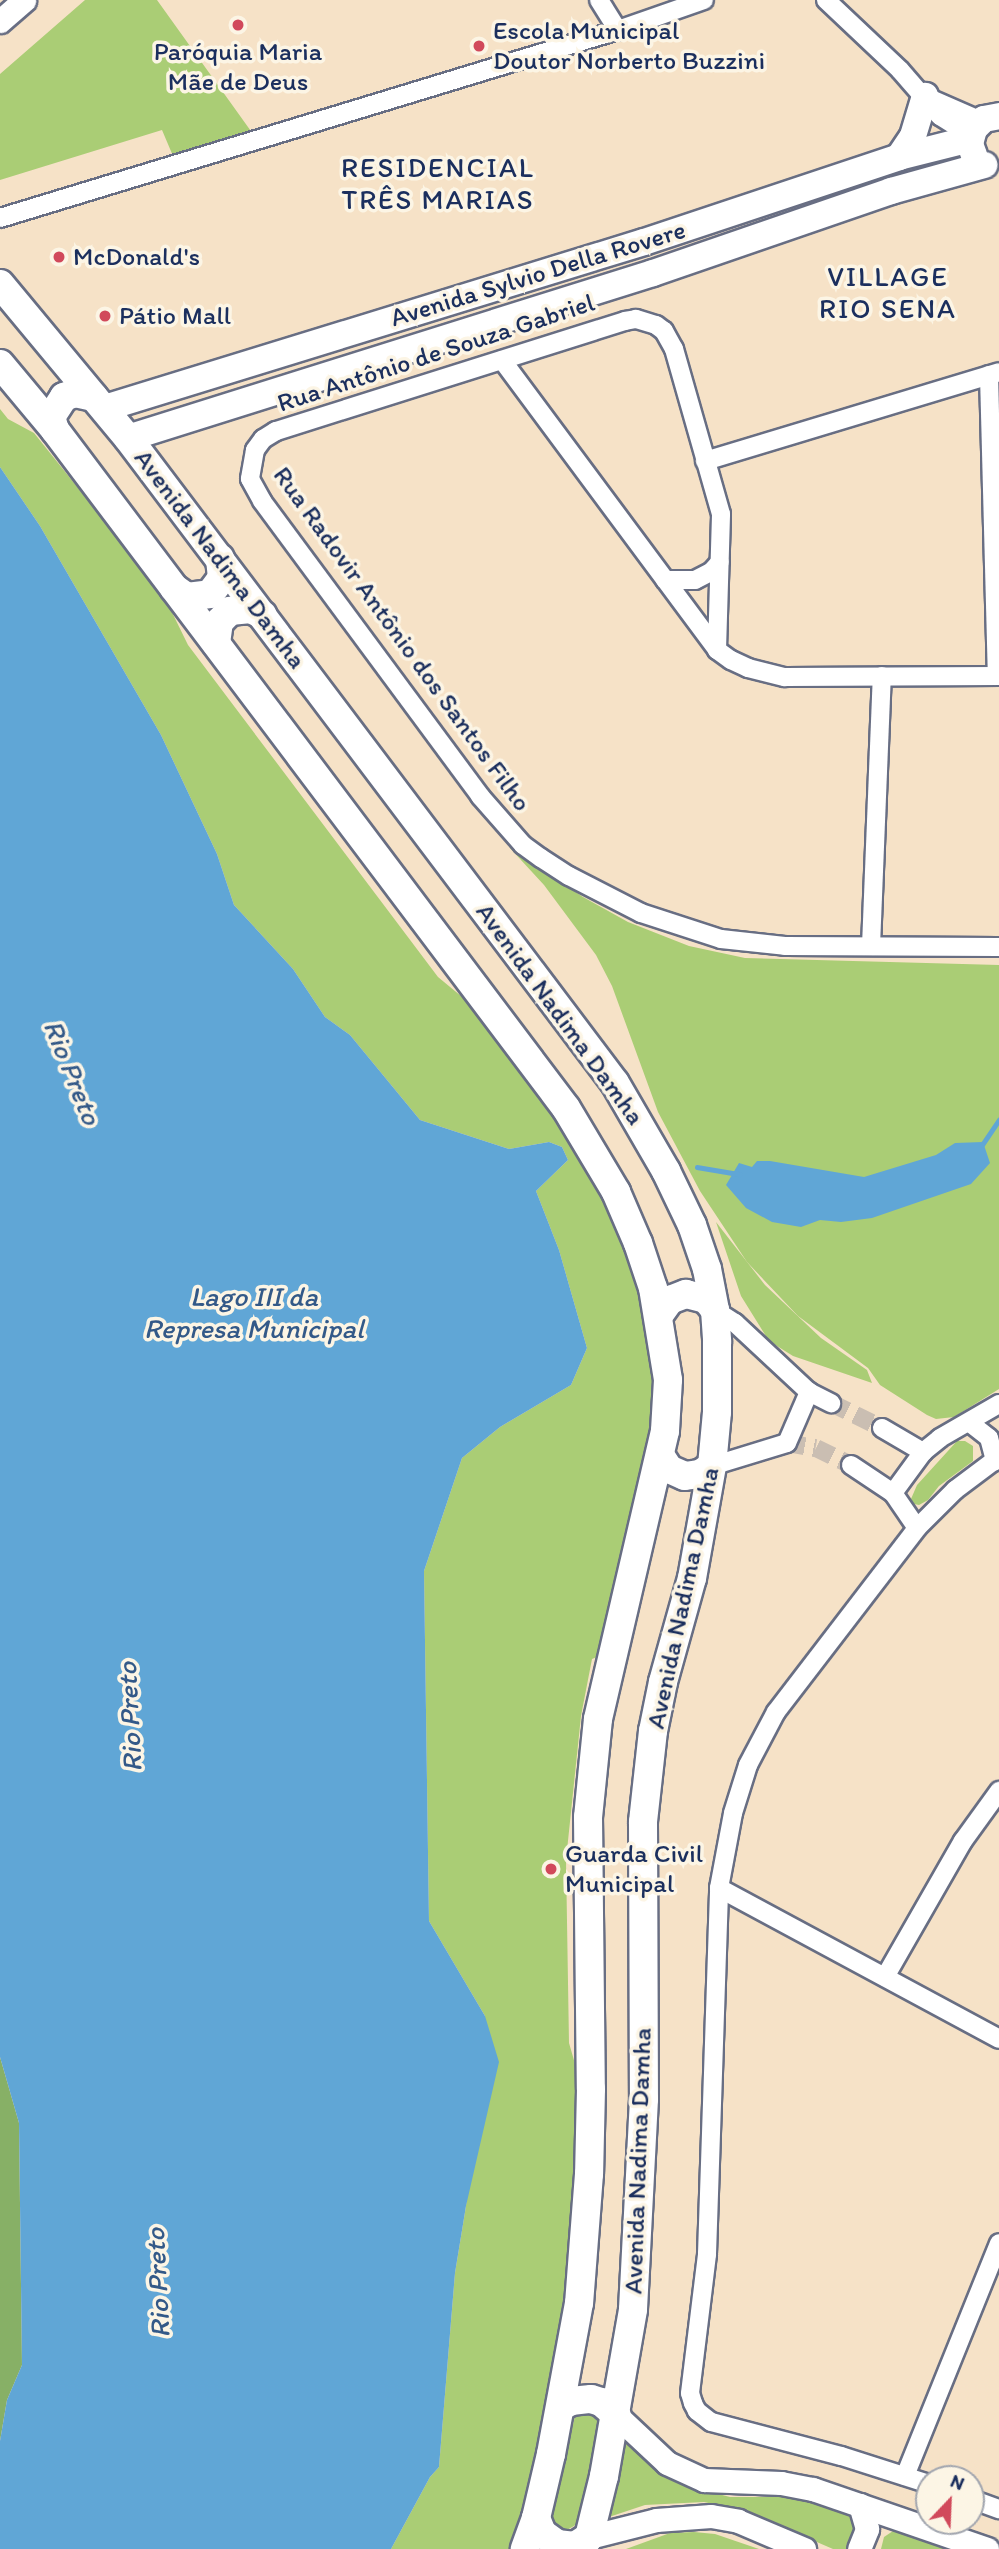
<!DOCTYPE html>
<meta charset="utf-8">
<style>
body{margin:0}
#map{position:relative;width:999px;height:2549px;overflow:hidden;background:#f6e2c7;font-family:Itim,sans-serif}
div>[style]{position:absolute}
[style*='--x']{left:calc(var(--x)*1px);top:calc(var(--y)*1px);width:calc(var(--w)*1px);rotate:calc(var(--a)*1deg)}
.green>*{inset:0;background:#aacd75}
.forest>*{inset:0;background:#87b066}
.water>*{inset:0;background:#60a6d6}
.stream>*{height:4.5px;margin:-2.25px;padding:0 2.25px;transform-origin:2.25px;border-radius:2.25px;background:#60a6d6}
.minor-tunnel>*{height:18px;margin-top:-9px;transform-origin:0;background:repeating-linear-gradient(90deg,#cabeb2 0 18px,transparent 0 27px)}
.roads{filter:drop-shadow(2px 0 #686e83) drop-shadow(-2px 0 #686e83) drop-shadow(0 2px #686e83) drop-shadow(0 -2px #686e83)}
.minor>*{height:18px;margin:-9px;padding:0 9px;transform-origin:9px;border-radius:9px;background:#fff}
.tertiary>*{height:23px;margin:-11.5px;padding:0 11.5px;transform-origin:11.5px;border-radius:11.5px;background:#fff}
.secondary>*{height:26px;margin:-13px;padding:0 13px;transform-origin:13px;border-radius:13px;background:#fff}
.primary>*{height:28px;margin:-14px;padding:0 14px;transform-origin:14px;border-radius:14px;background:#fff}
.dots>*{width:19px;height:19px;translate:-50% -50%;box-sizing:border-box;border:4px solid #fcf5e5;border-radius:50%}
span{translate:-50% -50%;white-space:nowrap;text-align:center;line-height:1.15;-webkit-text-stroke:7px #fcf5e5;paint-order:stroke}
.poi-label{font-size:26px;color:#1b2f5e}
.left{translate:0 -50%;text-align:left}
.street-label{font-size:26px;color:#1b2f5e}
.neighbourhood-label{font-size:28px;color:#1b2f5e;letter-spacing:2px}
.water-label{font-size:28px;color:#335988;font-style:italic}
.north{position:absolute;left:915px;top:2465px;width:70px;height:70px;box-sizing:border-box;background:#fcf5e5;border:2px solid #a2a6af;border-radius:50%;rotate:23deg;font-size:19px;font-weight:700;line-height:28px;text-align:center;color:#1b2f5e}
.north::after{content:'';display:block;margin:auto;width:24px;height:32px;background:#d1495b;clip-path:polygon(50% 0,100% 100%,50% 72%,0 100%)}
</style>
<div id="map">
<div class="green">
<i style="clip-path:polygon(85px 0,157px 0,253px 134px,173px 156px,162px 130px,0 180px,0 74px)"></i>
<i style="clip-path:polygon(0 409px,8px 419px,34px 433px,163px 594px,188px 645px,438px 977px,473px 1006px,575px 1145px,624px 1238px,647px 1308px,657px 1414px,619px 1568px,620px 1590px,604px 1654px,592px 1659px,581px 1716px,566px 1860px,569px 2043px,580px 2081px,570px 2301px,529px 2500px,513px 2549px,391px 2549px,430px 2477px,439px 2467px,455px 2273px,466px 2206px,485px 2016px,429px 1921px,424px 1571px,462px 1458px,500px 1427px,571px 1385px,587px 1348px,559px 1250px,536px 1191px,568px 1160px,562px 1147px,549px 1142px,509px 1149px,420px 1120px,350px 1035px,325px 1017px,293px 969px,234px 905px,217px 854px,161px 735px,40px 526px,0 467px)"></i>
<i style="clip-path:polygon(509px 847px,583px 897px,628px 922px,689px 946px,745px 958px,999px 965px,999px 1389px,954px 1417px,936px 1419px,927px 1415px,880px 1385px,868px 1368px,798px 1316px,747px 1262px,700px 1191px,658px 1112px,612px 986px,596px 955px,544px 885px)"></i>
<i style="clip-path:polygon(716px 1222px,765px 1285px,821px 1338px,867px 1370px,872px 1383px,793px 1356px,769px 1341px,741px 1296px)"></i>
<i style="clip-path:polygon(957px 1441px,965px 1441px,973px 1446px,973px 1461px,939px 1486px,928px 1500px,919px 1505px,914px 1504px,911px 1499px,917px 1485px)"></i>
<i style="clip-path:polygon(588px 2410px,605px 2423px,579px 2523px,567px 2530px,559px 2529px,550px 2518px,564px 2462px,575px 2416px)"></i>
<i style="clip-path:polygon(624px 2433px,695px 2488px,730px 2497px,790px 2497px,832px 2505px,846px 2510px,861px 2525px,848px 2549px,833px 2549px,745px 2511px,704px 2502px,645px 2505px,603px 2519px)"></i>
<i style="clip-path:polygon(893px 2531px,904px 2531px,960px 2549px,881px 2549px,884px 2537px)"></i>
<i style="clip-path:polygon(694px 2532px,715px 2534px,759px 2549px,626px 2549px,670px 2533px)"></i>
</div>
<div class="forest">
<i style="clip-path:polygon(0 2057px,19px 2123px,22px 2365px,7px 2400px,0 2441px)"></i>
</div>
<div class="water">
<i style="clip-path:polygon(0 467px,40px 526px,161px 735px,217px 854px,234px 905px,293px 969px,325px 1017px,350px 1035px,420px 1120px,509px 1149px,549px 1142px,562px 1147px,568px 1160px,536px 1191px,559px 1250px,587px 1348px,571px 1385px,500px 1427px,462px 1458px,424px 1571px,429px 1921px,485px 2016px,499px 2062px,466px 2206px,455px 2273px,439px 2467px,430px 2477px,391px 2549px,0 2549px,0 2441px,7px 2400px,22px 2365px,19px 2123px,0 2057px)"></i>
<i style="clip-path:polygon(983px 1142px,990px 1163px,971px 1184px,872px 1218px,841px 1222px,820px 1220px,801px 1227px,772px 1222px,746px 1208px,726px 1185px,739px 1163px,752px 1167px,757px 1161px,770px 1161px,864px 1177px,936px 1155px,955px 1143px)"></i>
</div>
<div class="stream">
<i style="--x:982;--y:1145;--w:30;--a:-56"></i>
<i style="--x:697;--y:1167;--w:43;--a:9.5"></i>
</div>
<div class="minor-tunnel">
<i style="--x:831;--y:1403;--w:57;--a:26.1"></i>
<i style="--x:787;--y:1443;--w:29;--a:10"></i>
<i style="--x:816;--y:1448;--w:39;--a:26"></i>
</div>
<div class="roads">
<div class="minor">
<i style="--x:599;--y:0;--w:36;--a:58"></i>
<i style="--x:826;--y:0;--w:102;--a:43.4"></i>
<i style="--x:900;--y:70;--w:61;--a:49"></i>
<i style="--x:940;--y:116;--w:36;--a:32"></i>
<i style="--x:931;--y:99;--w:55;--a:23.7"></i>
<i style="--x:0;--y:218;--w:646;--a:-16.92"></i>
<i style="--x:618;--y:30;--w:91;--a:-19.2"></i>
<i style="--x:502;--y:360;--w:361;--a:53.4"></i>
<i style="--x:717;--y:650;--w:17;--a:36"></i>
<i style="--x:731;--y:660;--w:19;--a:25"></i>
<i style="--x:748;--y:668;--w:38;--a:14"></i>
<i style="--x:785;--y:677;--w:214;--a:-0.3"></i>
<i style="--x:989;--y:375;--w:301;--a:88.5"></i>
<i style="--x:705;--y:461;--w:307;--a:-16.8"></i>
<i style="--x:665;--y:580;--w:30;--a:0"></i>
<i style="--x:695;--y:580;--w:18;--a:-27"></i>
<i style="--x:711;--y:572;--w:13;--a:-48"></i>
<i style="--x:717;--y:650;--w:136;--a:-88.3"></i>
<i style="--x:721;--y:514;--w:172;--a:-105.9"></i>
<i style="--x:674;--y:349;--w:21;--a:-119"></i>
<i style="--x:664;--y:331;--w:10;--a:-143"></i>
<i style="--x:656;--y:325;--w:21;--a:-163"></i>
<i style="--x:636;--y:319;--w:11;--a:170"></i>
<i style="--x:625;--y:321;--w:366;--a:162.5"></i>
<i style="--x:276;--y:431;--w:15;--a:148"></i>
<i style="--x:263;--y:439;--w:14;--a:126"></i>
<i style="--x:255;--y:450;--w:29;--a:100"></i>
<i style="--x:250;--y:479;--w:25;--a:61"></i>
<i style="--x:262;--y:501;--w:367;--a:53.5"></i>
<i style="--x:480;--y:796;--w:65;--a:48.7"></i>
<i style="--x:523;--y:845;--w:22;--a:36"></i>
<i style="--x:541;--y:858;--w:33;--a:33"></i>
<i style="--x:569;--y:876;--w:81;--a:27.2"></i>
<i style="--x:641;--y:913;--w:84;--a:18"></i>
<i style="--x:721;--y:939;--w:64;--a:6.2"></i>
<i style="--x:785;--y:946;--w:214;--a:0.3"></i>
<i style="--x:871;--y:946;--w:270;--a:-87.7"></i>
<i style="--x:809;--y:1392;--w:25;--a:27"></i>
<i style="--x:970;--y:1423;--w:24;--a:38"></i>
<i style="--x:989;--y:1438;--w:24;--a:75"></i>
<i style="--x:882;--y:1428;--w:48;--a:30.3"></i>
<i style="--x:851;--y:1465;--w:50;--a:33.7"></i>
<i style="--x:893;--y:1493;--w:42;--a:55.6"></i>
<i style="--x:712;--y:1466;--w:78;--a:-17"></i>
<i style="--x:787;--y:1443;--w:56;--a:-66.7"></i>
<i style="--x:809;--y:1392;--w:101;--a:-137"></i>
<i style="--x:735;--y:1323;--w:24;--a:-147"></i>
<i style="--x:893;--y:1493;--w:51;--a:-53.8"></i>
<i style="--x:923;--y:1452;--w:22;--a:-39"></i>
<i style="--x:940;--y:1438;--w:68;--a:-30"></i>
<i style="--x:719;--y:1888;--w:318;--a:28.3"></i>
<i style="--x:885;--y:1977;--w:157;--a:-60.2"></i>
<i style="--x:963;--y:1841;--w:62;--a:-54.2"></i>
<i style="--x:905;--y:2476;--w:251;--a:-68"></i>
<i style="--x:929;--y:2484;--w:92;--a:-162.3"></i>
<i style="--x:841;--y:2456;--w:134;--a:-165.3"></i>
<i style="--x:711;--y:2422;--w:18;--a:-142"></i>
<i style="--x:697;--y:2411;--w:9;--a:-117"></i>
<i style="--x:693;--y:2403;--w:10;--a:-107"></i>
<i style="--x:690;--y:2393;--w:140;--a:-83"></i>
<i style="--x:707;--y:2254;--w:366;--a:-88.1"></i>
<i style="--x:719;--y:1888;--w:76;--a:-79.4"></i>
<i style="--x:733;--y:1813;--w:50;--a:-72.6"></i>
<i style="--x:748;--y:1765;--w:60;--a:-62.2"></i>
<i style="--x:776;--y:1712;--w:232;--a:-52.5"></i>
<i style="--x:917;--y:1528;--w:54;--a:-45"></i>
<i style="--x:955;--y:1490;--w:55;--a:-36.9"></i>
<i style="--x:971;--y:2499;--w:30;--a:20"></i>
</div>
<div class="tertiary">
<i style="--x:0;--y:21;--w:32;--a:-41"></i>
<i style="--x:617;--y:2416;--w:69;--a:43.2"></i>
<i style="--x:667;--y:2463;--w:41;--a:24.7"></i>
<i style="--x:704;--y:2480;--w:77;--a:2.2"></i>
<i style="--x:781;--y:2483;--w:33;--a:11"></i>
<i style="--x:813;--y:2489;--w:184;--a:19"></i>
<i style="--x:589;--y:2537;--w:69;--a:-14.2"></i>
<i style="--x:656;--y:2520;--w:55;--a:-4.2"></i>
<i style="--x:711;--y:2516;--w:27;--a:10"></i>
<i style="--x:738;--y:2521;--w:72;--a:23"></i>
<i style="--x:859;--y:2549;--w:22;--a:-68"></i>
<i style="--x:867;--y:2529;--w:25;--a:-106"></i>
</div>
<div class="secondary">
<i style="--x:974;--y:155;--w:12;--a:-110"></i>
<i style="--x:970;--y:144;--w:16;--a:-75"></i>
<i style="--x:974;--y:129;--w:14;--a:-45"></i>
<i style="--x:984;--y:119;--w:15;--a:-11"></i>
<i style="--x:899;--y:157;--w:25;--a:-56"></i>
<i style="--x:913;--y:136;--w:42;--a:-73.3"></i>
<i style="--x:105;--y:408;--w:564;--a:-17.12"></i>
<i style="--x:644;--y:242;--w:269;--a:-18.4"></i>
<i style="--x:899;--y:157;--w:73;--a:-14.2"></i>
<i style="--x:128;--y:438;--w:550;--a:-17.45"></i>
<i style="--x:653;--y:273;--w:252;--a:-19"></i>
<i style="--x:891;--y:191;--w:97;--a:-15.6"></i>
</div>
<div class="primary">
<i style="--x:0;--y:284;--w:200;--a:50.3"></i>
<i style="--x:128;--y:438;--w:808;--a:52.95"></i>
<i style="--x:615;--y:1083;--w:102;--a:59.9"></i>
<i style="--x:666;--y:1171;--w:60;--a:64.3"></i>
<i style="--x:692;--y:1225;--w:46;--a:71.2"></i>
<i style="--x:707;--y:1269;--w:42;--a:79"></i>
<i style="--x:715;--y:1310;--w:32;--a:86"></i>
<i style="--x:717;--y:1342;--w:70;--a:90"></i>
<i style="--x:717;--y:1412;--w:54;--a:95.3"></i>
<i style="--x:712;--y:1466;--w:114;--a:100.1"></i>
<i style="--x:692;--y:1578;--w:108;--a:105.6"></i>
<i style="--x:663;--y:1682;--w:50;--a:101.5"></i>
<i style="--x:653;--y:1731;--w:92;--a:96.3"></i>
<i style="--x:643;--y:1822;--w:277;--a:89.8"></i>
<i style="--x:644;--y:2099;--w:211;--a:93"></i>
<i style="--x:633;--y:2310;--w:169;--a:99.9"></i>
<i style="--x:604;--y:2476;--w:63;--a:103.8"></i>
<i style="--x:589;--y:2537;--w:14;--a:124"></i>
<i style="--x:0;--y:364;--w:86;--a:50.2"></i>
<i style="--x:55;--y:430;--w:849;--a:53"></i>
<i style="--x:566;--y:1108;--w:98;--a:59.2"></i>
<i style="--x:616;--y:1192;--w:56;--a:66.7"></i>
<i style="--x:638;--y:1243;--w:47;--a:71.6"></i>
<i style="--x:653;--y:1288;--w:93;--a:80.7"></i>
<i style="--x:668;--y:1380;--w:51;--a:93.4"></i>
<i style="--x:665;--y:1431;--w:296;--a:103.1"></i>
<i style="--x:598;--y:1719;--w:99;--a:95.8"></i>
<i style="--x:588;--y:1817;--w:272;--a:89.4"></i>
<i style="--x:591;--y:2089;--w:85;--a:91.3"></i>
<i style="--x:589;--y:2174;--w:129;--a:94.4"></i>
<i style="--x:579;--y:2303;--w:154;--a:100.5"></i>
<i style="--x:551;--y:2454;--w:66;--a:103.2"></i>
<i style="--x:536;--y:2518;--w:33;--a:110"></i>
<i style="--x:55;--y:430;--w:14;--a:-107"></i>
<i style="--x:51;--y:417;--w:24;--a:-57"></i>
<i style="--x:64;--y:397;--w:12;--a:-20"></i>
<i style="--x:75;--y:393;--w:19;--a:12"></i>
<i style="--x:174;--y:588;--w:16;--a:35"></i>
<i style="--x:187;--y:597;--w:23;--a:-7"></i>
<i style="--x:210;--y:594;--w:20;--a:-53"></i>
<i style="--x:222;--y:578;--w:20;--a:-96"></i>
<i style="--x:216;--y:643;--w:21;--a:-82"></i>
<i style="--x:219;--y:622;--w:16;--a:-45"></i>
<i style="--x:230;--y:611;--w:21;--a:-5"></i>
<i style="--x:251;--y:609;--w:13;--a:27"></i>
<i style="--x:659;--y:1315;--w:19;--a:-54"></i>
<i style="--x:670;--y:1300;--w:17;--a:-21"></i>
<i style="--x:686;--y:1294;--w:21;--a:14"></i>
<i style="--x:706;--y:1299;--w:14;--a:51"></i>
<i style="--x:660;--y:1455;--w:17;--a:57"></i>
<i style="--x:669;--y:1469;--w:17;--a:24"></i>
<i style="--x:685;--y:1476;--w:15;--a:-8"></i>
<i style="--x:700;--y:1474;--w:14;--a:-34"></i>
<i style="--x:562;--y:2406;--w:10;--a:-29"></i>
<i style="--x:571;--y:2401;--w:20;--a:-6"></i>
<i style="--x:591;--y:2399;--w:10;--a:17"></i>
<i style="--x:601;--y:2402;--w:21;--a:41"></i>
<i style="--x:536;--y:2518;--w:16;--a:68"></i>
<i style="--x:542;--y:2533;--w:19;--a:36"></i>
<i style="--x:557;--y:2544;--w:18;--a:6"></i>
<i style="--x:575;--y:2546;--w:17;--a:-33"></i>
</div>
</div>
<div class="dots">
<i style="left:238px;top:25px;background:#d1495b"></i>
<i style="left:479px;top:46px;background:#d1495b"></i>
<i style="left:59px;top:257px;background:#d1495b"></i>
<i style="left:105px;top:316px;background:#d1495b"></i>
<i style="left:551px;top:1869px;background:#d1495b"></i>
</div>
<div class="poi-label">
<span class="left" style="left:493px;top:46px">Escola Municipal<br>Doutor Norberto Buzzini</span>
<span style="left:238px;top:67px">Paróquia Maria<br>Mãe de Deus</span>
<span class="left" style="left:73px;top:257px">McDonald's</span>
<span class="left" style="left:119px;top:316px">Pátio Mall</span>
<span class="left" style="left:565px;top:1869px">Guarda Civil<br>Municipal</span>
</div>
<div class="street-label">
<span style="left:538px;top:274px;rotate:-17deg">Avenida Sylvio Della Rovere</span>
<span style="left:436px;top:353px;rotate:-18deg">Rua Antônio de Souza Gabriel</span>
<span style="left:220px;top:559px;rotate:53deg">Avenida Nadima Damha</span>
<span style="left:402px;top:639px;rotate:54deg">Rua Radovir Antônio dos Santos Filho</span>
<span style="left:560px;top:1014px;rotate:54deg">Avenida Nadima Damha</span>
<span style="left:683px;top:1598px;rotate:-78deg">Avenida Nadima Damha</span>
<span style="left:638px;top:2161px;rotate:-88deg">Avenida Nadima Damha</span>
</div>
<div class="neighbourhood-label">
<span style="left:438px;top:183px">RESIDENCIAL<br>TRÊS MARIAS</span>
<span style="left:888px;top:292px">VILLAGE<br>RIO SENA</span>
</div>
<div class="water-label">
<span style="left:73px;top:1072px;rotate:68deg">Rio Preto</span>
<span style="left:254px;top:1312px">Lago III da<br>Represa Municipal</span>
<span style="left:129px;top:1717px;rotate:-93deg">Rio Preto</span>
<span style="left:157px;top:2283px;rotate:-93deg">Rio Preto</span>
</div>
<div class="north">N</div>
</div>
